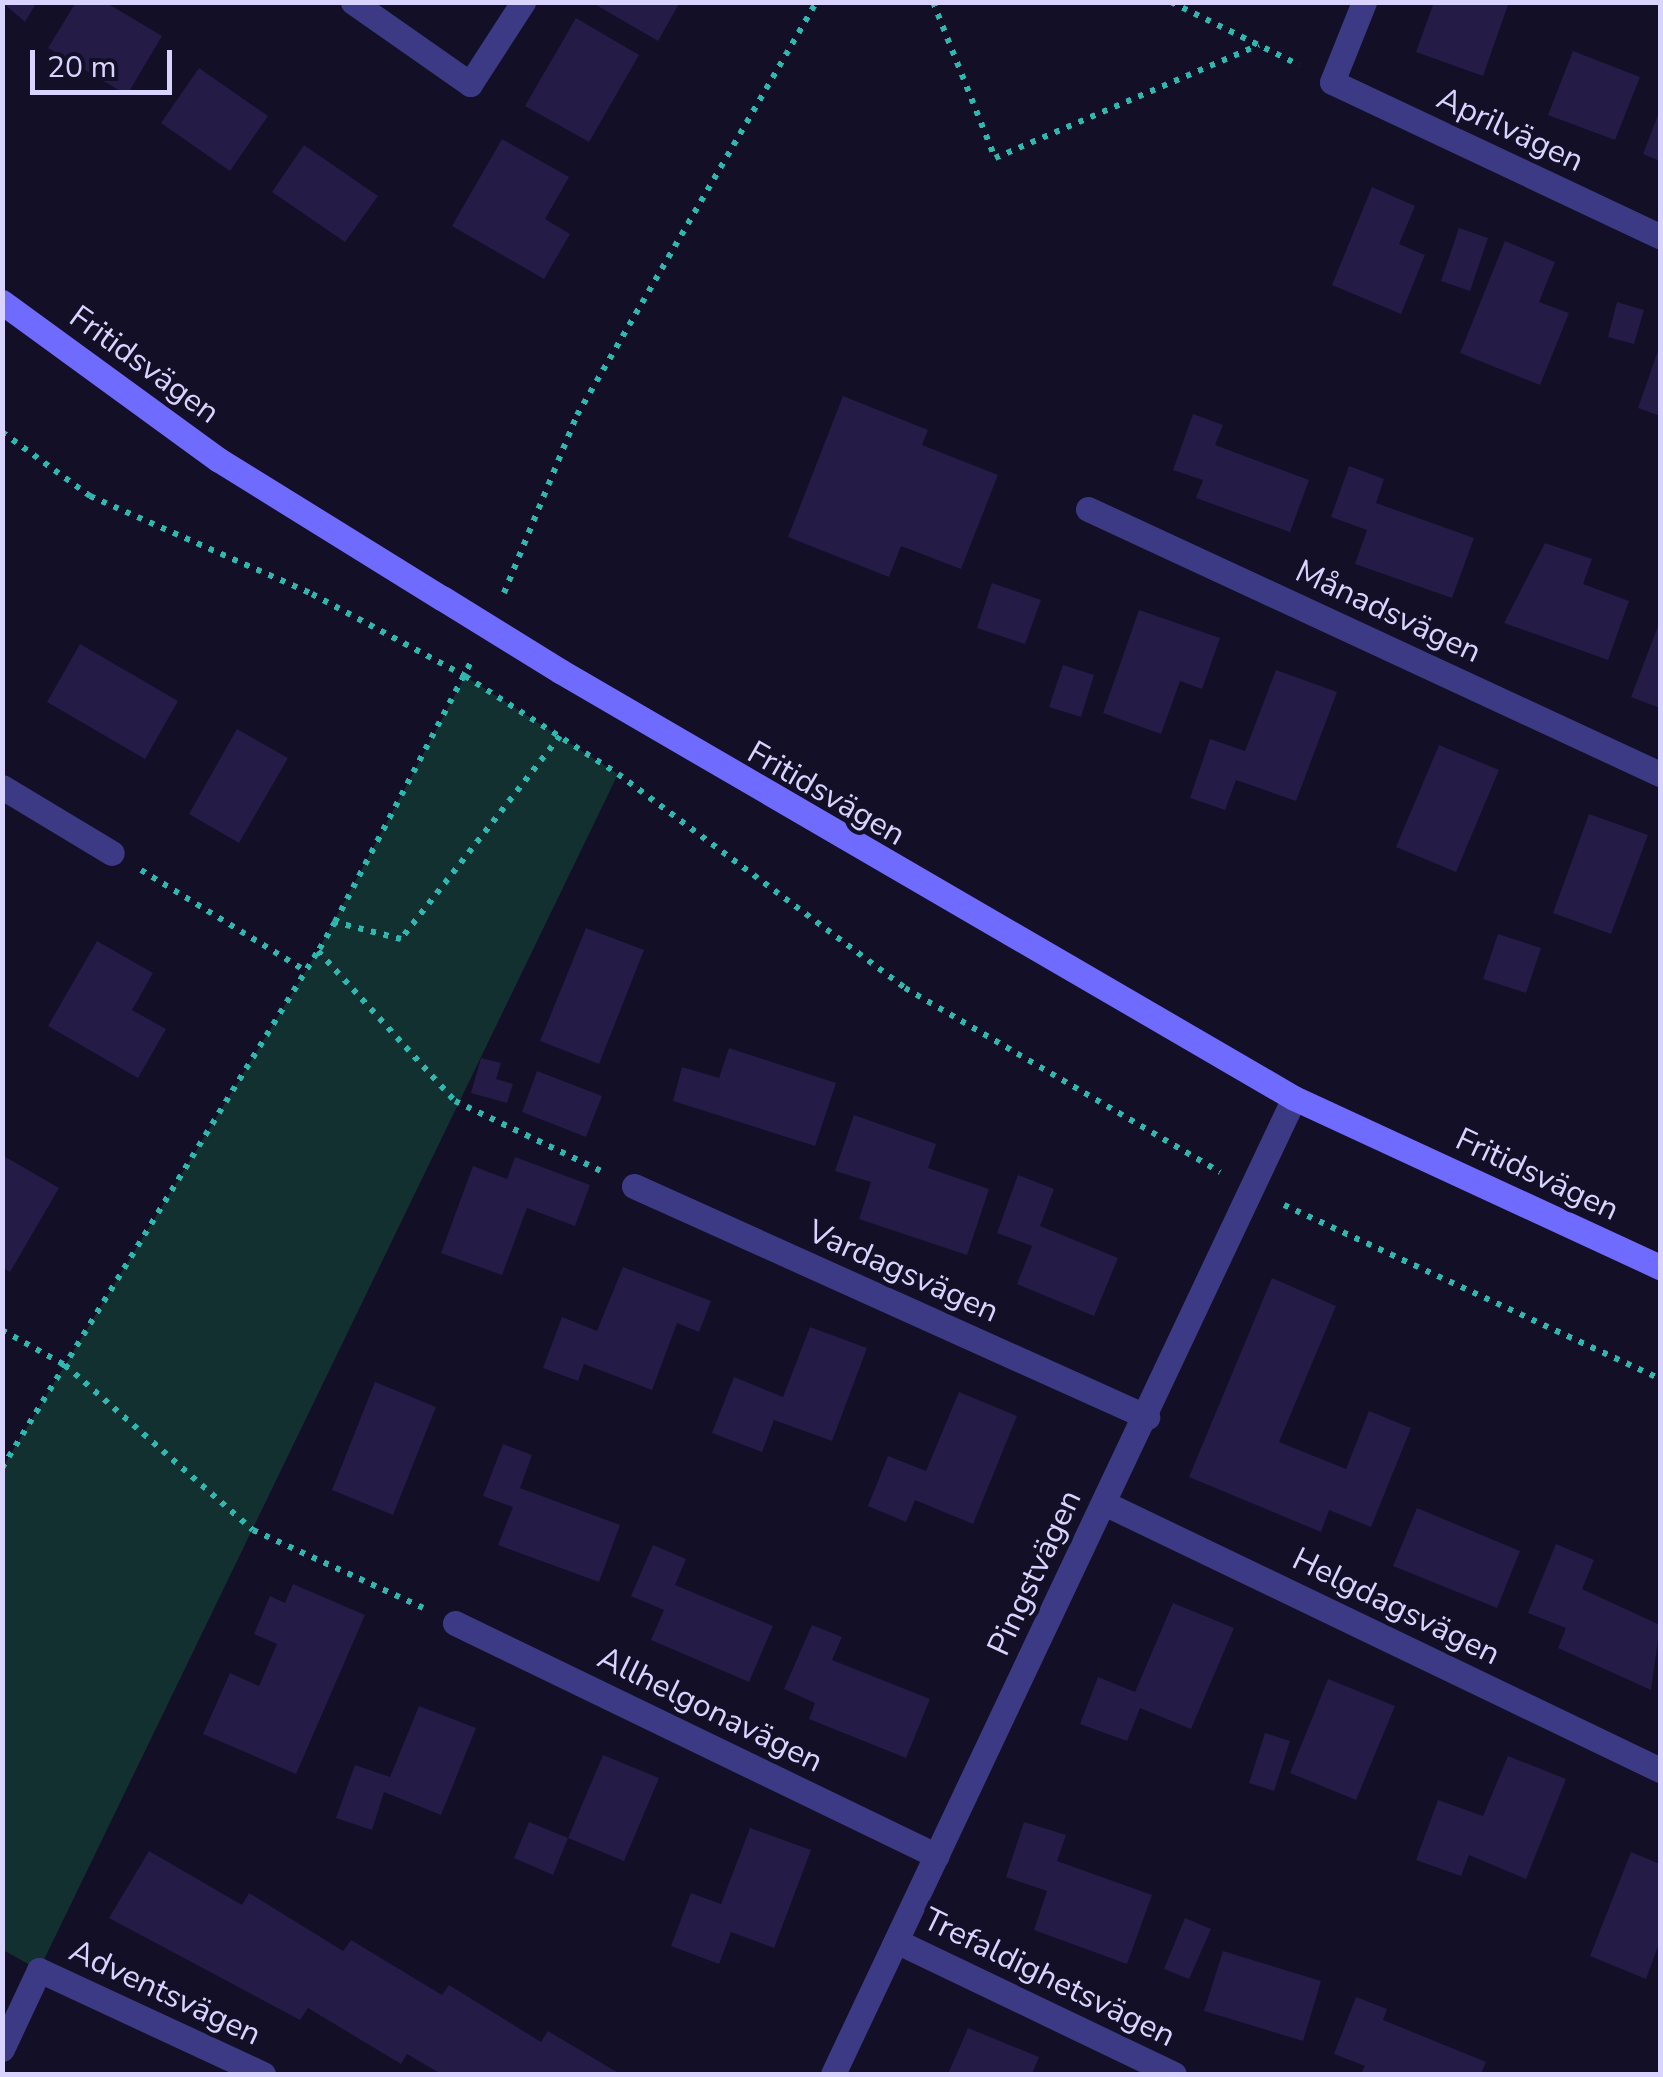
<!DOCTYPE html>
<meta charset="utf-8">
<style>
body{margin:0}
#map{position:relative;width:1663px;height:2077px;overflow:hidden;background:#130f26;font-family:"Nunito Sans",sans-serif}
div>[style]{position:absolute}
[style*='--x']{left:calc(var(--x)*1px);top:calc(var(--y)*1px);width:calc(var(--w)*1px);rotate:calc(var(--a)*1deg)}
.green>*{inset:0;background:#12302f}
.building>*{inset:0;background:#241b47}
.path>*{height:6px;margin-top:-3px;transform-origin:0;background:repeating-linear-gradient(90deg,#2fb8b0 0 5px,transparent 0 13px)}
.street>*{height:25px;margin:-12.5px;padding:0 12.5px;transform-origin:12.5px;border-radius:12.5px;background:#3d3a85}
.secondary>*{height:25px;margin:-12.5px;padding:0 12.5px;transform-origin:12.5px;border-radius:12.5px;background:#6f6bff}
.secondary-bridge>*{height:25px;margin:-12.5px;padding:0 12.5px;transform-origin:12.5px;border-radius:12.5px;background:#6f6bff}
span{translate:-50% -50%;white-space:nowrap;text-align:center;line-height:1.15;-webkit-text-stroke:9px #130f26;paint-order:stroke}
.street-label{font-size:32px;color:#d9d4ff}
.frame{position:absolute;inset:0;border:5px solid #d9d4ff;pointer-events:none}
.scale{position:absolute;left:30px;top:50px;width:142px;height:45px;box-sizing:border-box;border:5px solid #d9d4ff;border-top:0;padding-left:12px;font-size:30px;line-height:35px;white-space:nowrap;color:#d9d4ff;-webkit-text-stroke:8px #130f26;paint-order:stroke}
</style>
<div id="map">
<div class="green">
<i style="clip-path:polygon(465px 676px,618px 774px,39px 1970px,3px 1950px,2px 1468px,318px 951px)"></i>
</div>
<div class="building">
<i style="clip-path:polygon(2px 2px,37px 2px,25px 22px)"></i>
<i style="clip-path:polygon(76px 2px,105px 2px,162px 36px,127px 95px,48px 48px)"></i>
<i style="clip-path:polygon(591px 2px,680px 2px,658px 41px)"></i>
<i style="clip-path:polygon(1434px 2px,1509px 2px,1483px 76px,1416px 52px)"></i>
<i style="clip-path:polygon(576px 18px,639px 55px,589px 142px,525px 106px)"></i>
<i style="clip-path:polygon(1573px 51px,1640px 77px,1615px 140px,1548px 115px)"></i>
<i style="clip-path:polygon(199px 68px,268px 116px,230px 171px,161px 123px)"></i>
<i style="clip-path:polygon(1660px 110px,1660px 161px,1643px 154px)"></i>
<i style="clip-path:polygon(502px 139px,569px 177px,545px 219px,570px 234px,544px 279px,452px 226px)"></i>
<i style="clip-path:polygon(304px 145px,378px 196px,345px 242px,272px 192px)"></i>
<i style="clip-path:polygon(1372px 187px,1415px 206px,1399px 244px,1425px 255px,1401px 314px,1332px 285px)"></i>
<i style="clip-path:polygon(1459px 228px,1488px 238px,1470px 291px,1441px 281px)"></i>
<i style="clip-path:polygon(1505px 241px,1555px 262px,1539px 302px,1569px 313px,1540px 385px,1460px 353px)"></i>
<i style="clip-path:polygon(1617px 302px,1644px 310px,1634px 344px,1608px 337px)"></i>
<i style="clip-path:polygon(1660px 345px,1660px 416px,1638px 408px)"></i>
<i style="clip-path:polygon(843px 396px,928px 430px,922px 445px,998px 475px,961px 569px,901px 546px,889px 577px,788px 537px)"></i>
<i style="clip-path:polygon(1193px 414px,1223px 425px,1215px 445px,1309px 480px,1290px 532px,1196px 498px,1203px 480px,1173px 470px)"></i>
<i style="clip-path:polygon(1349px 466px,1384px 479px,1376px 503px,1474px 538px,1452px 598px,1355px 564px,1367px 530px,1331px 517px)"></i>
<i style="clip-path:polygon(1545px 543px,1592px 559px,1583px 584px,1629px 601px,1608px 660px,1504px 623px)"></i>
<i style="clip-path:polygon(992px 583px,1041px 600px,1025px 644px,977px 628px)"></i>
<i style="clip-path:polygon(1139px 610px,1220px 638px,1202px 689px,1180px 681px,1161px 734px,1103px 713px)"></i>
<i style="clip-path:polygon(1660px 621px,1660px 708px,1631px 697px)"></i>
<i style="clip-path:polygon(80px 644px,178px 701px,145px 759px,47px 702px)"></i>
<i style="clip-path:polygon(1063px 665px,1094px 675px,1081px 717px,1049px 707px)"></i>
<i style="clip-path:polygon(1276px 670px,1337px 692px,1296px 801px,1236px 780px,1225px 810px,1190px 798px,1210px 739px,1245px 751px)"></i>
<i style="clip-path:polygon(237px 729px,288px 758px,239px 843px,189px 814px)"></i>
<i style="clip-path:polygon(1439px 745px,1499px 770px,1456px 872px,1396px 847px)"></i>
<i style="clip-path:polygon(1589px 814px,1648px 835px,1611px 934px,1553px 913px)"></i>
<i style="clip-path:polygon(586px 928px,644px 950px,599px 1064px,540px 1041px)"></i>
<i style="clip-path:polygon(1498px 934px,1541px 948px,1526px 993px,1483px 979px)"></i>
<i style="clip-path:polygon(97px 941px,153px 973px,132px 1010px,166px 1029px,138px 1078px,48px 1026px)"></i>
<i style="clip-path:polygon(729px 1048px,836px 1083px,815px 1146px,673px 1101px,682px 1067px,719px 1078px)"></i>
<i style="clip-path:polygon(481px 1058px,501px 1063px,496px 1079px,513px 1084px,507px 1103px,471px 1093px)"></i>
<i style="clip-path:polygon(537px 1071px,602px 1096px,586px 1137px,522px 1112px)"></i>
<i style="clip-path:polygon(854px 1115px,936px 1144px,928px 1168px,989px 1189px,967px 1255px,859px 1219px,871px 1182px,835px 1171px)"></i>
<i style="clip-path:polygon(2px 1155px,59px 1188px,10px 1272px,2px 1267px)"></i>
<i style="clip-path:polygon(515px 1157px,590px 1185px,575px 1226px,527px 1208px,502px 1275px,441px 1253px,473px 1166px,507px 1179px)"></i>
<i style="clip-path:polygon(1018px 1175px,1054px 1189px,1040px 1226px,1118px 1258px,1094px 1316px,1017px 1284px,1032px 1246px,997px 1233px)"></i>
<i style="clip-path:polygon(623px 1267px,711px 1301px,699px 1332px,677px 1323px,652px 1390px,584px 1364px,578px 1381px,543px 1368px,562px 1317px,597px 1331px)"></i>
<i style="clip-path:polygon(1272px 1278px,1336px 1306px,1279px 1442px,1346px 1469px,1369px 1411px,1411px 1428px,1371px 1527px,1329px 1510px,1321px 1532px,1189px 1477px)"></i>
<i style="clip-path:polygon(810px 1327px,867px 1348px,832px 1441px,774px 1420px,762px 1452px,712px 1433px,734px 1377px,783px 1397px)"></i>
<i style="clip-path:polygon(375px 1382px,436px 1407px,393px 1515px,332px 1490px)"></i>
<i style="clip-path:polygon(959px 1392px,1017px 1416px,973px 1524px,915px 1500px,906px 1522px,868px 1506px,888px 1456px,926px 1471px)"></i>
<i style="clip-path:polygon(503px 1444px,532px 1455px,520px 1488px,620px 1525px,599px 1582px,498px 1545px,513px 1507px,483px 1496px)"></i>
<i style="clip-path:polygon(1417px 1508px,1520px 1551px,1497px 1608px,1393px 1566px)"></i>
<i style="clip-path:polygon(1556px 1544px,1594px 1560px,1582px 1589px,1660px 1625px,1651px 1690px,1558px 1648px,1566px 1628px,1528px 1613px)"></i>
<i style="clip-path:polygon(653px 1545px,686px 1559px,675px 1585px,773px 1626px,749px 1682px,651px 1640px,664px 1610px,631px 1596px)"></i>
<i style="clip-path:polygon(293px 1584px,365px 1615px,296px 1774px,203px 1734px,230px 1673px,259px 1686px,277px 1644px,254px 1634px,270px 1596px,285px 1603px)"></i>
<i style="clip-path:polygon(1173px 1603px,1234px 1628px,1191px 1729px,1140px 1708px,1127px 1741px,1080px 1724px,1098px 1677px,1135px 1692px)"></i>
<i style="clip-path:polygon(812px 1625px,842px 1637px,832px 1660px,930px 1699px,906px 1758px,809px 1719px,815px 1703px,784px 1689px)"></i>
<i style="clip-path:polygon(1328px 1679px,1395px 1706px,1356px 1800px,1290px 1773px)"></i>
<i style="clip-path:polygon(419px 1706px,476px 1728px,441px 1815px,384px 1792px,372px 1830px,336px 1818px,355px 1765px,390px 1777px)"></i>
<i style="clip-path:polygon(1265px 1733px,1290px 1741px,1274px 1791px,1249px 1783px)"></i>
<i style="clip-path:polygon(603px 1755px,659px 1778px,624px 1861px,568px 1838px)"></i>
<i style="clip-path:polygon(1508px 1756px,1566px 1779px,1526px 1879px,1469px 1855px,1461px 1876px,1416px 1860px,1438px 1800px,1483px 1816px)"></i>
<i style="clip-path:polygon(529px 1822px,568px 1838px,553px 1875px,514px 1858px)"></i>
<i style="clip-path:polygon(1024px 1822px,1066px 1835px,1057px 1861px,1152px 1895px,1127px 1964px,1034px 1930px,1047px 1891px,1006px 1877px)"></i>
<i style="clip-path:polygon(750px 1828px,811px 1850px,774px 1948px,731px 1932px,719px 1964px,671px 1946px,691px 1893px,721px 1904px)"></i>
<i style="clip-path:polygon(149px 1851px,242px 1905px,249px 1893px,343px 1951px,351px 1940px,442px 1995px,449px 1985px,541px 2042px,548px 2031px,620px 2074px,441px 2074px,407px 2054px,401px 2064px,308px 2008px,300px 2020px,109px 1918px)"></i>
<i style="clip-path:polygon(1631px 1852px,1660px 1864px,1660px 1941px,1646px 1979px,1590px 1956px)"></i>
<i style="clip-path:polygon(1185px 1918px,1211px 1929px,1189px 1979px,1164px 1969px)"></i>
<i style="clip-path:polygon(1223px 1951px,1321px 1981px,1303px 2041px,1204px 2011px)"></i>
<i style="clip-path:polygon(1356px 1997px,1387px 2009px,1383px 2020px,1486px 2062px,1481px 2074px,1361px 2074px,1365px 2066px,1334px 2054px)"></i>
<i style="clip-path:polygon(968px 2028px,1039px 2057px,1032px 2074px,948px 2074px)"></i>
</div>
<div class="path">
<i style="--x:933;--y:2;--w:168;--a:68.3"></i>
<i style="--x:995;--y:158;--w:287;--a:-23.2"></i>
<i style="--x:1171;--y:2;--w:143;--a:26.2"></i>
<i style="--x:2;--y:432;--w:109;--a:36"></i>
<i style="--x:90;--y:496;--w:243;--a:23.8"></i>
<i style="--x:312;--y:594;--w:174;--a:28.2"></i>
<i style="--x:465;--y:676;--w:182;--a:32.6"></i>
<i style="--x:618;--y:774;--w:358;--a:36.7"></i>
<i style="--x:905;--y:988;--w:365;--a:30.3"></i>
<i style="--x:504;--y:593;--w:192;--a:-67.7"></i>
<i style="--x:577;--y:415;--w:477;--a:-59.9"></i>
<i style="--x:560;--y:736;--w:258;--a:128.1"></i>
<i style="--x:401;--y:939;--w:68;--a:-165.6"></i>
<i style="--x:335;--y:922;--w:34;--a:120"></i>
<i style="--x:318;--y:951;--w:203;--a:47.6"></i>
<i style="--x:455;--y:1101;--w:166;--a:25.6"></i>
<i style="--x:141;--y:870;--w:193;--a:31.5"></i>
<i style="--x:335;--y:922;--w:298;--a:-62.4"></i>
<i style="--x:1284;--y:1205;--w:414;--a:24.8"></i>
<i style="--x:2;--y:1330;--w:72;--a:29.1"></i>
<i style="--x:65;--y:1365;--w:250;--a:41.3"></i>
<i style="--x:253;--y:1530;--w:187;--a:24.6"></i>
<i style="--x:2;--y:1468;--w:606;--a:-58.57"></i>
</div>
<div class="street">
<i style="--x:353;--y:2;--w:143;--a:35"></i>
<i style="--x:470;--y:84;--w:98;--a:-57.1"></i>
<i style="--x:1364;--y:2;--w:86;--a:111.8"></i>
<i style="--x:1332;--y:82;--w:362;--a:25.2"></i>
<i style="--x:1088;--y:509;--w:630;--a:24.86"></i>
<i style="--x:2;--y:787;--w:128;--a:31"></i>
<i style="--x:634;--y:1186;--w:563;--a:24.24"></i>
<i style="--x:1104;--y:1503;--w:617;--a:25.65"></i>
<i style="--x:455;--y:1623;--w:535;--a:25.8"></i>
<i style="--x:896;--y:1941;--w:308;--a:25.6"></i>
<i style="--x:2;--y:2049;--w:87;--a:-64.9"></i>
<i style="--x:39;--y:1970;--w:247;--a:24.9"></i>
<i style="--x:833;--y:2074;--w:1079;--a:-64.72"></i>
</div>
<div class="secondary">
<i style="--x:2;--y:302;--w:268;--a:36.1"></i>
<i style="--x:219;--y:460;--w:262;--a:31.8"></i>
<i style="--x:560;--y:671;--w:849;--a:30.19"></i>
<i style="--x:1294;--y:1098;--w:403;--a:24.8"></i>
</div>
<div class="secondary-bridge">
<i style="--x:442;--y:598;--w:139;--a:31.7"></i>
</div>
<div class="street-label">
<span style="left:1510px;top:130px;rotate:25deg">Aprilvägen</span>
<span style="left:144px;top:365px;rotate:36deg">Fritidsvägen</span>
<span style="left:1388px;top:612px;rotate:25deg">Månadsvägen</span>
<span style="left:826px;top:794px;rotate:30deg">Fritidsvägen</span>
<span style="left:1537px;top:1175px;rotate:25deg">Fritidsvägen</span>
<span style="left:903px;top:1272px;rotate:24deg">Vardagsvägen</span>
<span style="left:1035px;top:1573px;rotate:-65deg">Pingstvägen</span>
<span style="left:1396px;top:1607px;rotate:26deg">Helgdagsvägen</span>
<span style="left:710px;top:1710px;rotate:26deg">Allhelgonavägen</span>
<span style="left:1049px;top:1978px;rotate:26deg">Trefaldighetsvägen</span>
<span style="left:165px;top:1993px;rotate:25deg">Adventsvägen</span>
</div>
<div class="frame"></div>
<div class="scale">20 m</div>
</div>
